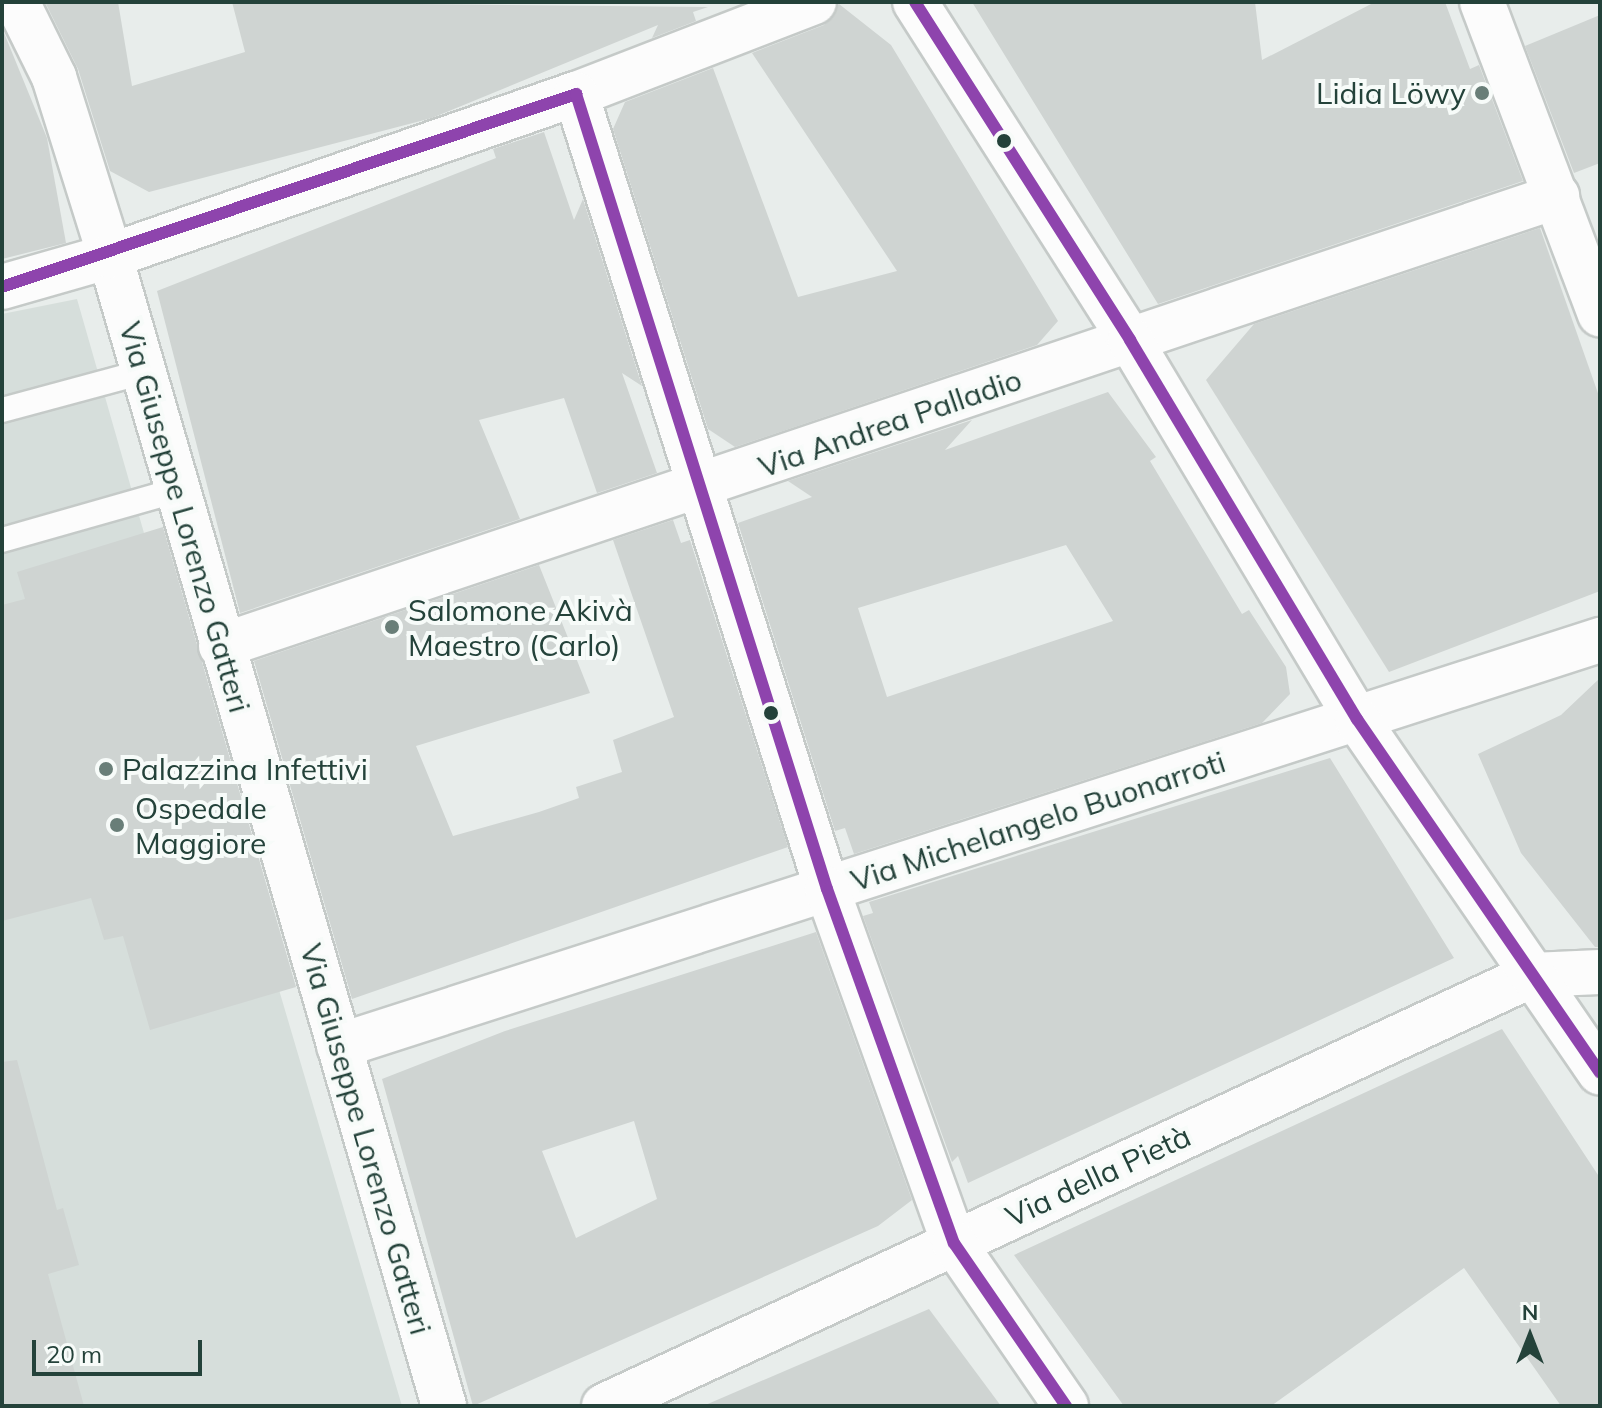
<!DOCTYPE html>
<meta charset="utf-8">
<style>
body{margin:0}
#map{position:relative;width:1602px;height:1408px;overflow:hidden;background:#e8edeb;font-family:Mulish,sans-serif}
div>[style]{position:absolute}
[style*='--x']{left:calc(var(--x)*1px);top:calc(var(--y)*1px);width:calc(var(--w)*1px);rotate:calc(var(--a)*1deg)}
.built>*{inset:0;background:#d6dedb}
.building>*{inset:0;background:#cfd4d2}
.roads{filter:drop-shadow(2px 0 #c5cac8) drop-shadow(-2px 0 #c5cac8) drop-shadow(0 2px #c5cac8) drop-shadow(0 -2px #c5cac8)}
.lane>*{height:24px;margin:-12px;padding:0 12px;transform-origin:12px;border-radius:12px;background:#fcfcfc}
.street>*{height:44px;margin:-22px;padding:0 22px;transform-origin:22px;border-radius:22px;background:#fcfcfc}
.secondary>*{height:44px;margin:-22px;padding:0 22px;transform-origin:22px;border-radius:22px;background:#fcfcfc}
.bus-1>*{height:12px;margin:-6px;padding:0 6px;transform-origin:6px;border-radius:6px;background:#8e44ad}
.dots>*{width:22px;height:22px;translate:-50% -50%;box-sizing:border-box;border:4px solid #f7fbf9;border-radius:50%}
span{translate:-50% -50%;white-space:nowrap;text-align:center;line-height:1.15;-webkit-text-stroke:8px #f7fbf9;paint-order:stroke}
.poi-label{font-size:30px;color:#24423a}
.right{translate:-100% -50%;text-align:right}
.left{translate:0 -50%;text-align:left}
.street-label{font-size:30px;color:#24423a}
.frame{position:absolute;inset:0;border:4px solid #24423a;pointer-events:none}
.north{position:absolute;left:1490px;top:1296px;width:80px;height:80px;-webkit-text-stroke:6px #f7fbf9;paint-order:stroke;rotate:0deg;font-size:22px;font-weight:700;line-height:32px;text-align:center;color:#24423a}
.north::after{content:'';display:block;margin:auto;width:28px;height:36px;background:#24423a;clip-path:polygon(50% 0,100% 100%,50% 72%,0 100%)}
.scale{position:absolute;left:32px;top:1340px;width:170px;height:36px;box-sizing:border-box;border:4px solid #24423a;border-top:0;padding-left:10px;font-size:24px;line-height:28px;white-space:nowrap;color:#24423a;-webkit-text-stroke:6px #f7fbf9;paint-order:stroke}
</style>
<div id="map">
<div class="built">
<i style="clip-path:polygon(77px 299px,144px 533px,402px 1406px,2px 1406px,2px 314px)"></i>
</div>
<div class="building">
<i style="clip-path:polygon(45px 2px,118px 2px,132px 86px,245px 52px,232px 2px,708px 7px,693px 12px,696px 21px,652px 38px,658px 25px,432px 118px,149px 192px,110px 171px,78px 69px)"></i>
<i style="clip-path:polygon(972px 2px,1255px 2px,1262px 60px,1375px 2px,1445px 2px,1470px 69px,1479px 65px,1523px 181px,1158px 304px)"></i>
<i style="clip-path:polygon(839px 4px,891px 45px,1058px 321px,1037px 345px,735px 447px,708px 429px,613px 129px,625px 102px,713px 68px,798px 297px,897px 271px,752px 53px,824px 25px)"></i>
<i style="clip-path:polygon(1600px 15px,1600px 163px,1574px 173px,1525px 46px)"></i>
<i style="clip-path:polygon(2px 28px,47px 138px,66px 243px,2px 259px)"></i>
<i style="clip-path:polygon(544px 132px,574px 220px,583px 199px,642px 386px,622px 373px,657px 473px,597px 493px,564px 398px,479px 420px,520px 519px,240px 613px,157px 291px,496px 158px,493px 149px)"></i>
<i style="clip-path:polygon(1540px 228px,1600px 399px,1600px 591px,1389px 672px,1206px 380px,1254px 324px)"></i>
<i style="clip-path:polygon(evenodd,1108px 392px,1156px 457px,1150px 461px,1242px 614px,1249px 610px,1286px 667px,1290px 694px,1262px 723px,854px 854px,845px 828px,835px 831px,738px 523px,812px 497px,788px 481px,972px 420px,945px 450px,1108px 392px,1066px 545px,1113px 621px,887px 697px,858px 608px,1066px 545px)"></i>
<i style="clip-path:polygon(673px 520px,681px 543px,690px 540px,788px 847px,352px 999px,254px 661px,539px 565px,590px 693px,416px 746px,453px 836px,539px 812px,579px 798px,576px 787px,622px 772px,613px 740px,674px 717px,613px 540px)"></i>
<i style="clip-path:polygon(163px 527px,296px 987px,150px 1030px,123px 936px,104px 940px,91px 898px,2px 921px,2px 605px,25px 599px,17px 572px)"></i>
<i style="clip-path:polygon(1600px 678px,1600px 947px,1595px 947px,1521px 853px,1478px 754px,1561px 715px)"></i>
<i style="clip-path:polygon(1330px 758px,1454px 958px,968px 1183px,958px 1156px,952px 1162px,863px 916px,873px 913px,869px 902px)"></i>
<i style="clip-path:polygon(evenodd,816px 932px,912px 1200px,878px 1226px,473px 1406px,382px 1079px,505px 1031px,816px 932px,634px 1121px,657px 1199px,576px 1238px,542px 1151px,634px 1121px)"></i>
<i style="clip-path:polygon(1502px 1029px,1600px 1178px,1600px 1406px,1561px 1406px,1464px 1268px,1271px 1406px,1124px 1406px,1014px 1255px)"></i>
<i style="clip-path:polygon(17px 1060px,57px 1210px,63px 1208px,79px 1265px,48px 1274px,84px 1406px,2px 1406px,2px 1062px)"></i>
<i style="clip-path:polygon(929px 1309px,1001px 1406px,703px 1406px)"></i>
</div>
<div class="roads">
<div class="lane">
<i style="--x:2;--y:410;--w:146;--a:-15.1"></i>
<i style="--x:2;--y:540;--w:182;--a:-15.9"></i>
</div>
<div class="street">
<i style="--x:1482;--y:2;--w:334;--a:69.3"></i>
<i style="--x:576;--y:94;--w:255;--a:-21.1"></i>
<i style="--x:2;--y:287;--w:112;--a:-16"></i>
<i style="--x:110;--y:256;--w:1198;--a:73.8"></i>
<i style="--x:221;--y:646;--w:1410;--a:-18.61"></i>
<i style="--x:339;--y:1046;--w:1325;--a:-17.85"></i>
<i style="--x:604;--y:1406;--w:1023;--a:-24.91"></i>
<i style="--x:1532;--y:975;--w:68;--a:-2.5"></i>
</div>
<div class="secondary">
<i style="--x:17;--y:2;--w:84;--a:63.7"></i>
<i style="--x:54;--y:77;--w:188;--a:72.6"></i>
<i style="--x:110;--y:256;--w:493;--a:-19.2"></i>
<i style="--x:576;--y:94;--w:834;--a:72.48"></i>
<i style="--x:827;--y:889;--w:376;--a:70.3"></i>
<i style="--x:954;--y:1243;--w:198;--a:55.5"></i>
<i style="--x:915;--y:2;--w:401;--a:57.5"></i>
<i style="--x:1130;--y:340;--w:442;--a:59.1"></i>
<i style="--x:1357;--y:719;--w:429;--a:55.5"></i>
</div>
</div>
<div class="bus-1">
<i style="--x:915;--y:2;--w:401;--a:57.5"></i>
<i style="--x:1130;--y:340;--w:442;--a:59.1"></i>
<i style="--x:1357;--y:719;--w:429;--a:55.5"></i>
<i style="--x:2;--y:287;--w:606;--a:-18.58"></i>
<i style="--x:576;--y:94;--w:834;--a:72.48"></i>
<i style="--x:827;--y:889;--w:376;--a:70.3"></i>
<i style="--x:954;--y:1243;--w:198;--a:55.5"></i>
</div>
<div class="dots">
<i style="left:1482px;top:93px;background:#697e78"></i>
<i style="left:1004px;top:141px;background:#24423a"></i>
<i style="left:392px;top:627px;background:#697e78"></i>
<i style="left:771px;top:713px;background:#24423a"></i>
<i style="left:106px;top:769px;background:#697e78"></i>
<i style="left:117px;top:825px;background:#697e78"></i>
</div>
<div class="poi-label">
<span class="right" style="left:1466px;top:93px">Lidia Löwy</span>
<span class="left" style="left:408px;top:627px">Salomone Akivà<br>Maestro (Carlo)</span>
<span class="left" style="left:122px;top:769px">Palazzina Infettivi</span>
<span class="left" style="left:135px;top:825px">Ospedale<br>Maggiore</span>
</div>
<div class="street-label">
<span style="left:890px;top:423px;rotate:-19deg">Via Andrea Palladio</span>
<span style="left:185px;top:517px;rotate:74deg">Via Giuseppe Lorenzo Gatteri</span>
<span style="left:1038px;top:821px;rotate:-18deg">Via Michelangelo Buonarroti</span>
<span style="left:366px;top:1139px;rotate:74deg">Via Giuseppe Lorenzo Gatteri</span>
<span style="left:1098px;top:1176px;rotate:-25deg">Via della Pietà</span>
</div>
<div class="frame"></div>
<div class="north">N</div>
<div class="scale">20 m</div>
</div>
